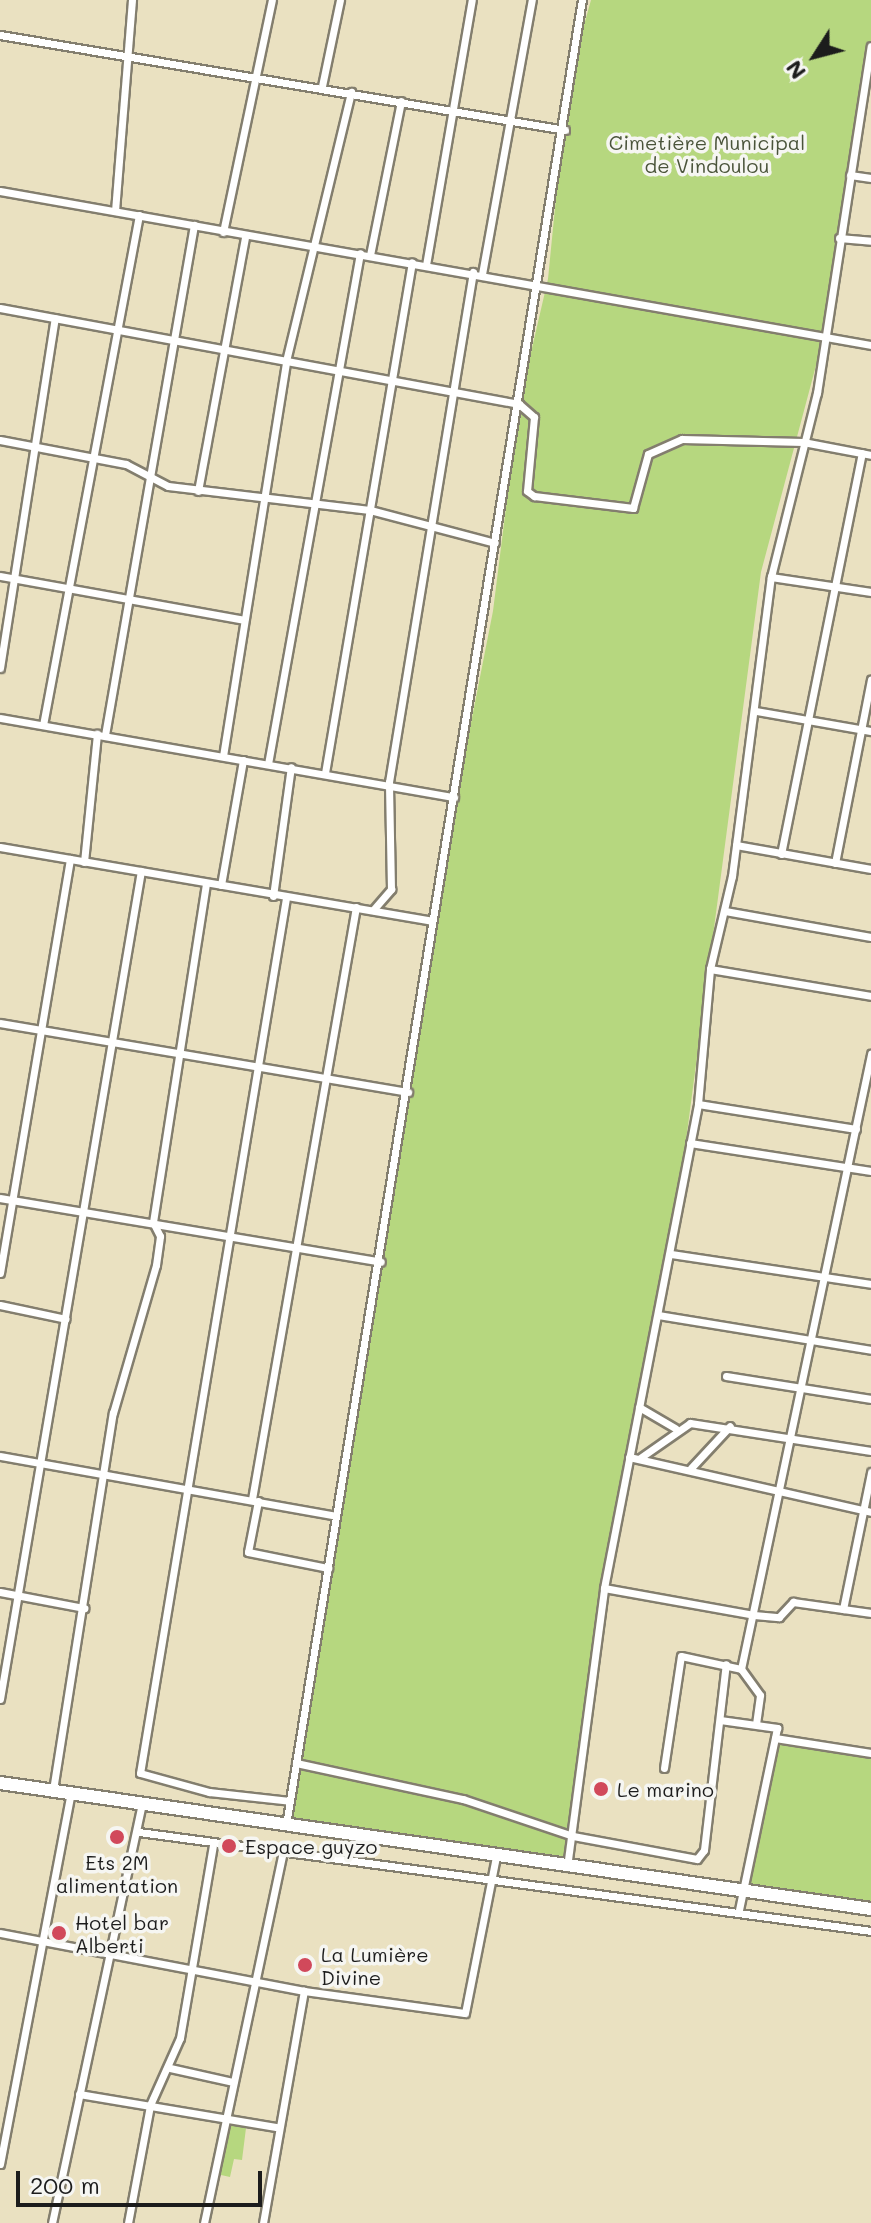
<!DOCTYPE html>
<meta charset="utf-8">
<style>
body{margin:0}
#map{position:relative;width:871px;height:2223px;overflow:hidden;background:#eae1c1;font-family:Mali,sans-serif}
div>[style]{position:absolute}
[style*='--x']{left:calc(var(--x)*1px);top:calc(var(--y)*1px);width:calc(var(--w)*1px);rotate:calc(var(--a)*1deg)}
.green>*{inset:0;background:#b6d77f}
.roads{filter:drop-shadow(2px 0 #837e6e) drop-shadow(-2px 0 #837e6e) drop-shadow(0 2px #837e6e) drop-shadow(0 -2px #837e6e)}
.street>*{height:7px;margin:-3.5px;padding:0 3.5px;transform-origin:3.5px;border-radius:3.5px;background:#fff}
.highway>*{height:12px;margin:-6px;padding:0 6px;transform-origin:6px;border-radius:6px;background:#fff}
.dots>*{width:22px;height:22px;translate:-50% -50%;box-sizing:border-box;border:4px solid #f6f6f2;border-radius:50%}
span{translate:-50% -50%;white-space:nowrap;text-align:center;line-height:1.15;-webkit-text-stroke:7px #f6f6f2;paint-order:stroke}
.park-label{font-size:20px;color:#4a543a}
.poi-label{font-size:20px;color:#1c1c1c}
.left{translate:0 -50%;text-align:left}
.north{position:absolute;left:775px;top:16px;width:80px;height:80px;-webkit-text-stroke:6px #f6f6f2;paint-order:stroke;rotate:234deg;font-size:22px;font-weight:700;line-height:32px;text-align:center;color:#1c1c1c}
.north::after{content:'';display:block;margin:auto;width:28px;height:36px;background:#1c1c1c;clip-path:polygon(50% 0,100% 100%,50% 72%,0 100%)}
.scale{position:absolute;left:16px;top:2171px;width:246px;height:36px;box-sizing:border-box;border:4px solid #1c1c1c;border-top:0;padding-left:10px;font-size:24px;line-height:28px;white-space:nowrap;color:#1c1c1c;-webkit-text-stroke:6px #f6f6f2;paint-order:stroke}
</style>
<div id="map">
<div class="green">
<i style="clip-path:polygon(591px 0,871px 0,871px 47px,822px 343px,761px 572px,671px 1254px,604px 1588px,569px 1857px,292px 1821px,432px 921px,493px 611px,519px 404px,548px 279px,567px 86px)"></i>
<i style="clip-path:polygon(774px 1742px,871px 1758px,871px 1902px,749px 1884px)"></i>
<i style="clip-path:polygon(224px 2119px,246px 2128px,242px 2160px,234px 2159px,230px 2177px,212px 2173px)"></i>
</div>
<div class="roads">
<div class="street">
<i style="--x:0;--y:35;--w:573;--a:9.54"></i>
<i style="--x:322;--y:86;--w:88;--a:-78.2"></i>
<i style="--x:850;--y:175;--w:21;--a:8"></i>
<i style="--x:0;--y:191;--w:885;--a:10.03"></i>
<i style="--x:115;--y:211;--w:212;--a:-85.4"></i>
<i style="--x:223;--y:232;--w:237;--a:-78.1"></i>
<i style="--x:839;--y:238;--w:32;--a:5"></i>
<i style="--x:370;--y:255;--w:157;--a:-78.6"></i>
<i style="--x:426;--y:265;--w:269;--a:-80.2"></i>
<i style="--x:482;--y:274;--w:279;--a:-79.7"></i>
<i style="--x:0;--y:308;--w:528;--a:10.48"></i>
<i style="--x:519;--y:404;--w:20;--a:41"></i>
<i style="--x:534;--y:417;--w:74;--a:95.4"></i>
<i style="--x:527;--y:491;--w:9;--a:36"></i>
<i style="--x:534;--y:496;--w:100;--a:6.9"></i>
<i style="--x:633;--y:508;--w:56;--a:-74.5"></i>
<i style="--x:648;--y:454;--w:37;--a:-24"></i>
<i style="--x:682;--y:439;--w:121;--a:1.4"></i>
<i style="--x:803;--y:442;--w:69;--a:10.8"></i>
<i style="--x:0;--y:440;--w:128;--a:10.8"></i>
<i style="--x:126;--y:464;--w:47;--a:27.6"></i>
<i style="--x:168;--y:486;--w:203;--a:6.8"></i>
<i style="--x:370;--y:510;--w:129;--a:14.8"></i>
<i style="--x:198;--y:491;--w:258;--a:-79.5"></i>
<i style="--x:0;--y:576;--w:248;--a:10.2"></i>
<i style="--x:771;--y:577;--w:101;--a:8.5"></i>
<i style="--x:0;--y:668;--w:354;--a:-81.1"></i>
<i style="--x:756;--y:711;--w:117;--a:9.9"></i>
<i style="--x:0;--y:718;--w:461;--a:9.9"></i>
<i style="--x:43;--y:725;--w:519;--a:-79.34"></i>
<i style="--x:105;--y:735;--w:518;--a:-80.1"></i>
<i style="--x:223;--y:756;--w:400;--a:-80.9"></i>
<i style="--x:286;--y:361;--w:277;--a:-76.4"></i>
<i style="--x:268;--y:764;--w:519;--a:-79.79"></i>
<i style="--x:325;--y:773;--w:518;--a:-80.34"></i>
<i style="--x:736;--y:845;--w:137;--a:10.1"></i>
<i style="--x:0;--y:847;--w:438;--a:9.7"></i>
<i style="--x:781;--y:854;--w:409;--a:-78.6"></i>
<i style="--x:84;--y:862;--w:129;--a:-84.2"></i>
<i style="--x:835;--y:863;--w:187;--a:-78.9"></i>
<i style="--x:221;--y:885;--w:127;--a:-80"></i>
<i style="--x:273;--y:896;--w:130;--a:-82.1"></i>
<i style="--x:286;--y:898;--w:887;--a:99.47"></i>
<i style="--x:140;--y:1773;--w:72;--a:15.4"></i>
<i style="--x:209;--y:1792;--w:81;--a:6.3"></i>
<i style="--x:373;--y:910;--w:28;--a:-49"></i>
<i style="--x:391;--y:889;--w:107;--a:-91.1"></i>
<i style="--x:389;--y:782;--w:517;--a:-80.65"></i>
<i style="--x:725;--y:911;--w:148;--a:10.1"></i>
<i style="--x:710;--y:969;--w:163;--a:9.5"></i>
<i style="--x:0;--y:1023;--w:414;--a:9.6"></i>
<i style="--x:698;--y:1104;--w:160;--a:9"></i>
<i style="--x:690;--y:1143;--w:183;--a:8.8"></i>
<i style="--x:0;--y:1198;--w:386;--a:9.5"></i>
<i style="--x:671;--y:1254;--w:202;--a:8.5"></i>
<i style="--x:0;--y:1273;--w:420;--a:-80.4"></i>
<i style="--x:0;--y:1305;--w:67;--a:12"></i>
<i style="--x:658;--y:1315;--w:216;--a:9.3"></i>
<i style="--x:726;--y:1376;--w:147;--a:9"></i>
<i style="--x:639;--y:1407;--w:42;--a:30.3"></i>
<i style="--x:0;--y:1456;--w:341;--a:10.1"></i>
<i style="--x:629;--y:1457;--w:248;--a:12.8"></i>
<i style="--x:640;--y:1458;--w:61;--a:-35"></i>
<i style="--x:690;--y:1423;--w:183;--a:8.8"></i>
<i style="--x:691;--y:1468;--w:57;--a:-47.1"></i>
<i style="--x:252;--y:1499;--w:601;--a:-80.04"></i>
<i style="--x:258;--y:1501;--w:52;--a:101.1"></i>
<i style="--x:248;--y:1552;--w:82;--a:11.3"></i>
<i style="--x:604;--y:1588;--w:152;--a:10.2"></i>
<i style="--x:754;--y:1615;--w:25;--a:5"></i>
<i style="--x:779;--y:1617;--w:21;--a:-47"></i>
<i style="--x:793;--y:1602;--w:79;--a:8"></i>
<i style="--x:0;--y:1592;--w:86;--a:10.8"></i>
<i style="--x:843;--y:1609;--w:140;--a:-78.4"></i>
<i style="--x:0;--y:1699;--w:840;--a:-80.34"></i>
<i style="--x:720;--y:1720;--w:58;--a:8"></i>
<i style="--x:777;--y:1728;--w:186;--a:101.8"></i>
<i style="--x:756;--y:1724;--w:29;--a:-82"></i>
<i style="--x:760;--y:1695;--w:32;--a:-126"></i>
<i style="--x:741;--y:1669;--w:629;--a:-78.06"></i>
<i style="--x:775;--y:1738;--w:97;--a:8.9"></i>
<i style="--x:296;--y:1763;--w:171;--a:12.2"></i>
<i style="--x:463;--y:1799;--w:116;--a:18.6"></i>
<i style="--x:573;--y:1836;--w:126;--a:10.5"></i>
<i style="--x:697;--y:1859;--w:11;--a:-52"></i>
<i style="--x:704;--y:1850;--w:187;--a:-83.3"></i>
<i style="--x:664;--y:1768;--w:113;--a:-81.4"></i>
<i style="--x:681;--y:1656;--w:61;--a:12.2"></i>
<i style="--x:53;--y:1790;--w:382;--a:-81"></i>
<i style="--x:113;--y:1413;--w:154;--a:-73.8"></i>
<i style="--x:156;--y:1265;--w:29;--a:-82"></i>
<i style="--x:160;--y:1236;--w:16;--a:-117"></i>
<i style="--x:153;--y:1222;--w:343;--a:-81.1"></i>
<i style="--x:286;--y:1825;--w:1849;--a:-80.79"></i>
<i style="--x:139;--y:1832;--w:739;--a:7.7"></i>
<i style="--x:567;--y:1867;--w:281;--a:-82.4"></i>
<i style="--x:604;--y:1588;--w:493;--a:-79"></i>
<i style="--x:698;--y:1104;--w:136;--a:-84.9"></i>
<i style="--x:710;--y:969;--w:96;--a:-76.7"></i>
<i style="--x:732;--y:876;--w:302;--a:-82.6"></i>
<i style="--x:771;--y:577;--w:190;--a:-76"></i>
<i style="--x:817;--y:393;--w:351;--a:-81.2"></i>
<i style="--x:0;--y:1933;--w:309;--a:10.8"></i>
<i style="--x:304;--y:1991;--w:162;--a:7.8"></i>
<i style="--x:465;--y:2013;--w:160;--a:-78.8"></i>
<i style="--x:170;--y:2068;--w:65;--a:12.5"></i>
<i style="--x:79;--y:2094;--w:201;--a:9.5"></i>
<i style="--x:0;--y:2164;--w:379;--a:-79.2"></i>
<i style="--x:52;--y:2223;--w:429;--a:-77.9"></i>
<i style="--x:128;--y:2223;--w:120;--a:-79.4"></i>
<i style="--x:150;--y:2105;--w:73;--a:-65.9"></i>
<i style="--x:180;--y:2038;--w:196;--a:-80.3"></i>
<i style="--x:204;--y:2223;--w:379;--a:-78"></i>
<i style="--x:263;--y:2223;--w:236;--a:-80"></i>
</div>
<div class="highway">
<i style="--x:0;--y:1783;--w:880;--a:8.23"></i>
</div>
</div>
<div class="dots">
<i style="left:601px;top:1789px;background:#d1495b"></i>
<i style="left:117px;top:1837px;background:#d1495b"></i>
<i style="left:229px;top:1846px;background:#d1495b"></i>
<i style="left:59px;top:1933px;background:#d1495b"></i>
<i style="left:305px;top:1965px;background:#d1495b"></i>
</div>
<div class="park-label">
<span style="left:707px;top:154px">Cimetière Municipal<br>de Vindoulou</span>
</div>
<div class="poi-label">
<span class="left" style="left:617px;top:1789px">Le marino</span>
<span class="left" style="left:245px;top:1846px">Espace guyzo</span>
<span style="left:117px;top:1874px">Ets 2M<br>alimentation</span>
<span class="left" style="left:75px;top:1934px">Hotel bar<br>Alberti</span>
<span class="left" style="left:321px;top:1966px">La Lumière<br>Divine</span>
</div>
<div class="north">N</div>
<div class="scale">200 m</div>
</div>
